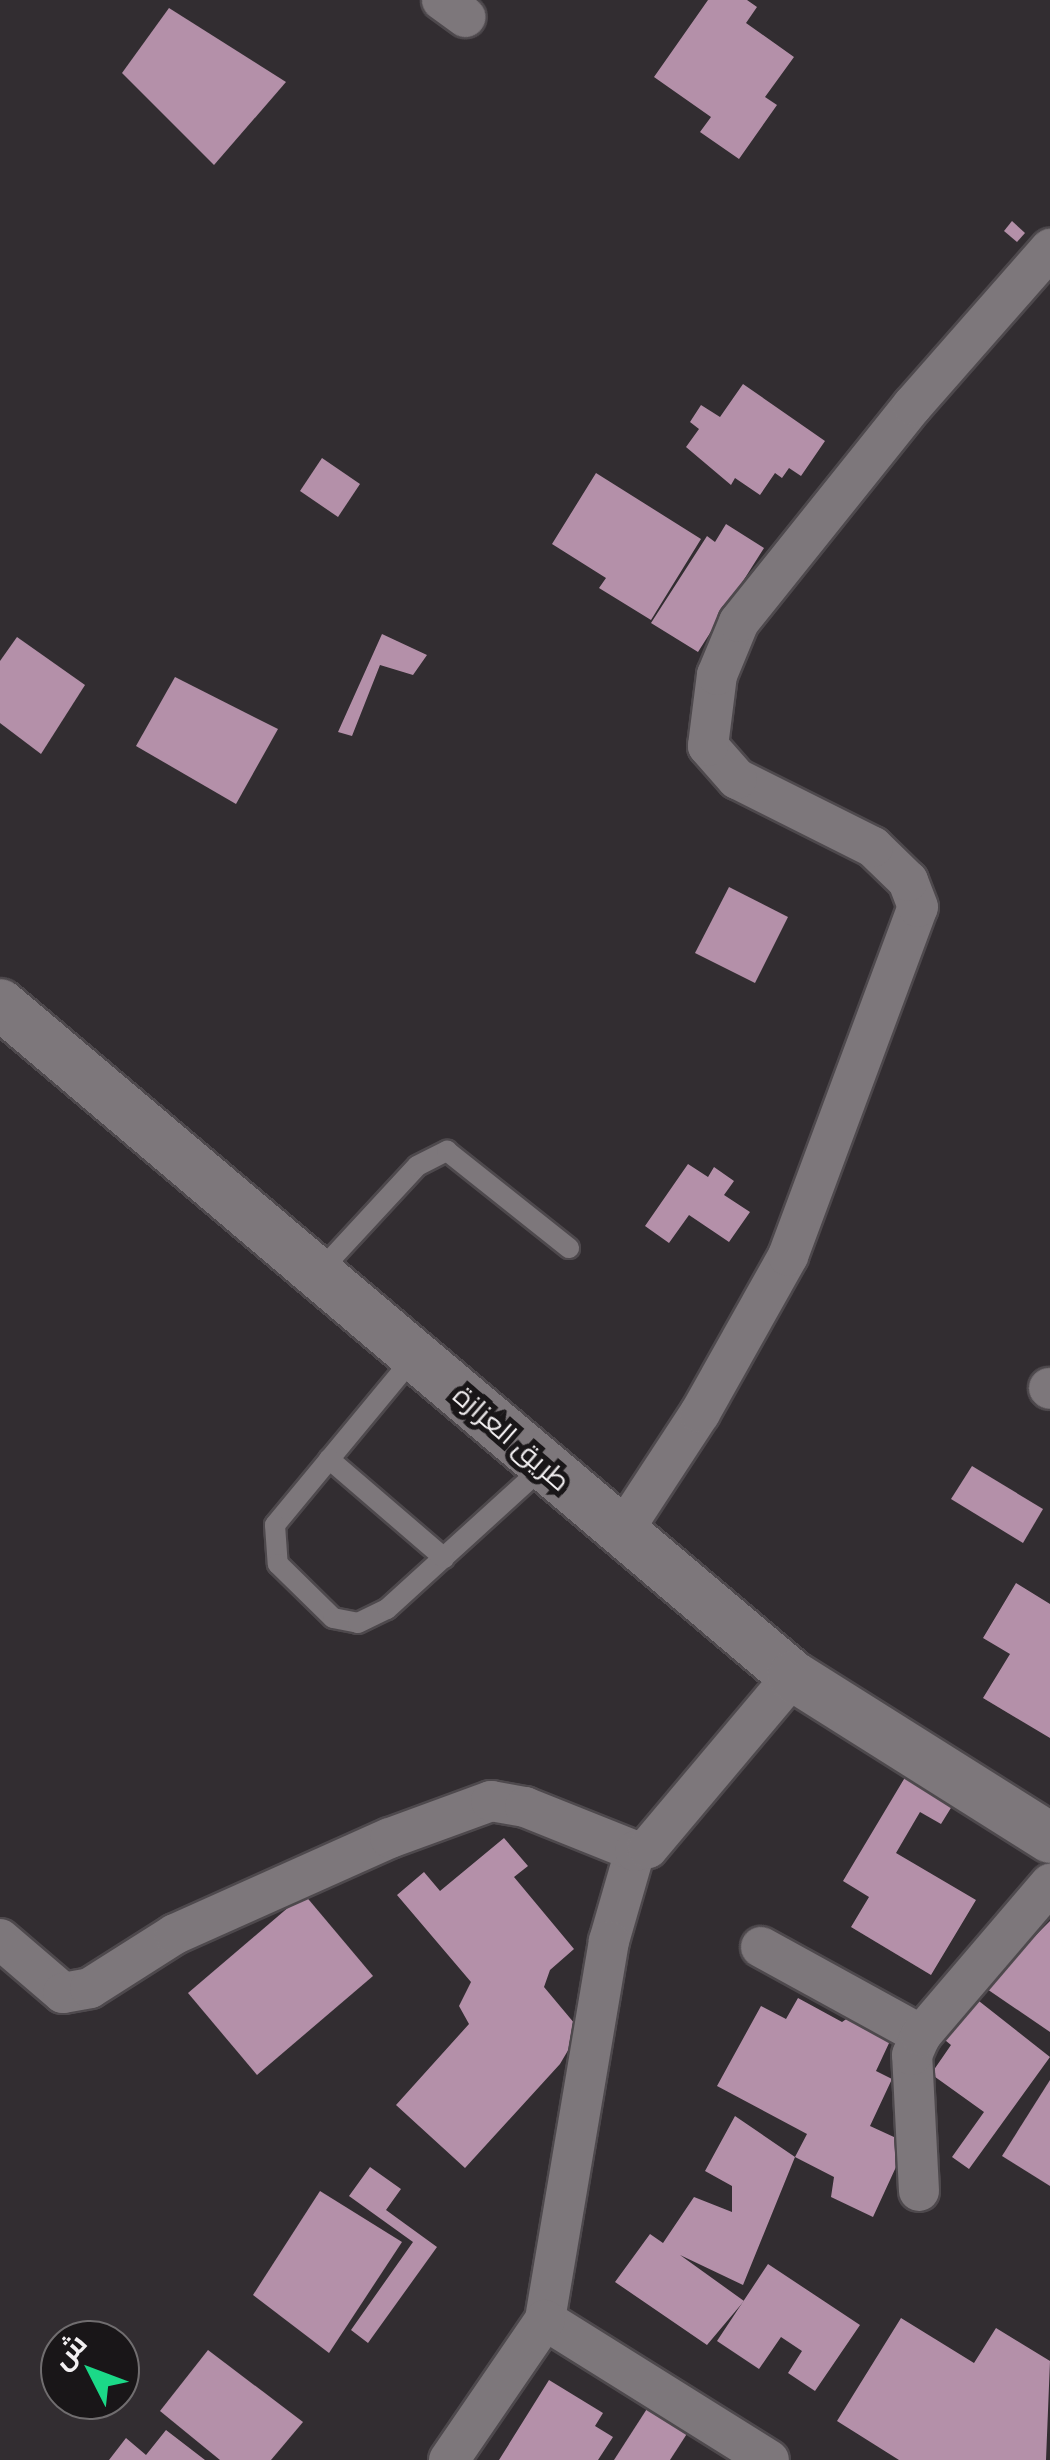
<!DOCTYPE html>
<meta charset="utf-8">
<style>
body{margin:0}
#map{position:relative;width:1050px;height:2460px;overflow:hidden;background:#322d31;font-family:Figtree,Cairo,sans-serif}
div>[style]{position:absolute}
[style*='--x']{left:calc(var(--x)*1px);top:calc(var(--y)*1px);width:calc(var(--w)*1px);rotate:calc(var(--a)*1deg)}
.building>*{inset:0;background:#b490a9}
.roads{filter:drop-shadow(2px 0 #4e494d) drop-shadow(-2px 0 #4e494d) drop-shadow(0 2px #4e494d) drop-shadow(0 -2px #4e494d)}
.service>*{height:20px;margin:-10px;padding:0 10px;transform-origin:10px;border-radius:10px;background:#7d777b}
.minor>*{height:40px;margin:-20px;padding:0 20px;transform-origin:20px;border-radius:20px;background:#7d777b}
.tertiary>*{height:50px;margin:-25px;padding:0 25px;transform-origin:25px;border-radius:25px;background:#7d777b}
span{translate:-50% -50%;white-space:nowrap;text-align:center;line-height:1.15;-webkit-text-stroke:10px #191618;paint-order:stroke}
.street-label{font-size:28px;color:#f2eff1}
.north{position:absolute;left:40px;top:2320px;width:100px;height:100px;box-sizing:border-box;background:#191618;border:2px solid #706d6f;border-radius:50%;rotate:312deg;font-size:28px;font-weight:700;line-height:40px;text-align:center;color:#f2eff1}
.north::after{content:'';display:block;margin:auto;width:35px;height:45px;background:#1bd988;clip-path:polygon(50% 0,100% 100%,50% 72%,0 100%)}
</style>
<div id="map">
<div class="building">
<i style="clip-path:polygon(708px 0,747px 0,757px 7px,746px 23px,794px 57px,765px 97px,777px 105px,739px 159px,700px 132px,711px 117px,654px 77px)"></i>
<i style="clip-path:polygon(169px 8px,286px 82px,214px 165px,122px 73px)"></i>
<i style="clip-path:polygon(1012px 221px,1025px 233px,1017px 242px,1004px 231px)"></i>
<i style="clip-path:polygon(743px 384px,825px 441px,801px 476px,789px 468px,782px 478px,775px 473px,760px 495px,735px 478px,731px 485px,686px 447px,699px 429px,690px 422px,701px 405px,720px 417px)"></i>
<i style="clip-path:polygon(322px 458px,360px 484px,338px 517px,300px 491px)"></i>
<i style="clip-path:polygon(596px 473px,701px 539px,651px 620px,599px 588px,606px 578px,552px 544px)"></i>
<i style="clip-path:polygon(726px 524px,764px 548px,698px 652px,651px 623px,707px 536px,715px 542px)"></i>
<i style="clip-path:polygon(382px 634px,427px 655px,413px 675px,380px 665px,352px 736px,338px 732px)"></i>
<i style="clip-path:polygon(17px 637px,85px 685px,41px 754px,0 723px,0 661px)"></i>
<i style="clip-path:polygon(175px 677px,278px 729px,236px 804px,136px 746px)"></i>
<i style="clip-path:polygon(729px 887px,788px 917px,755px 983px,695px 953px)"></i>
<i style="clip-path:polygon(688px 1164px,708px 1177px,714px 1167px,734px 1181px,724px 1195px,750px 1212px,729px 1242px,689px 1215px,669px 1243px,645px 1226px)"></i>
<i style="clip-path:polygon(972px 1466px,1043px 1509px,1023px 1543px,951px 1499px)"></i>
<i style="clip-path:polygon(1016px 1583px,1050px 1604px,1050px 1738px,983px 1698px,1010px 1654px,983px 1638px)"></i>
<i style="clip-path:polygon(907px 1774px,954px 1803px,941px 1824px,920px 1812px,896px 1853px,976px 1900px,931px 1975px,851px 1927px,869px 1897px,843px 1881px)"></i>
<i style="clip-path:polygon(504px 1838px,528px 1866px,514px 1877px,574px 1949px,550px 1970px,544px 1987px,580px 2030px,560px 2064px,465px 2168px,396px 2105px,469px 2024px,459px 2006px,471px 1982px,397px 1895px,424px 1872px,440px 1891px)"></i>
<i style="clip-path:polygon(304px 1894px,373px 1976px,257px 2075px,188px 1993px)"></i>
<i style="clip-path:polygon(1050px 1921px,1050px 2032px,984px 1987px)"></i>
<i style="clip-path:polygon(970px 1994px,1050px 2057px,969px 2169px,952px 2157px,984px 2112px,931px 2074px,951px 2045px,940px 2036px)"></i>
<i style="clip-path:polygon(798px 1998px,842px 2022px,861px 2009px,897px 2026px,876px 2071px,892px 2079px,870px 2126px,907px 2143px,873px 2217px,831px 2197px,834px 2177px,795px 2157px,743px 2285px,680px 2255px,744px 2301px,707px 2345px,615px 2282px,650px 2234px,663px 2243px,694px 2197px,732px 2212px,732px 2186px,705px 2171px,735px 2116px,795px 2157px,807px 2134px,717px 2086px,761px 2006px,786px 2019px)"></i>
<i style="clip-path:polygon(1050px 2080px,1050px 2186px,1002px 2156px)"></i>
<i style="clip-path:polygon(370px 2167px,401px 2189px,386px 2210px,437px 2247px,368px 2343px,351px 2330px,413px 2242px,349px 2196px)"></i>
<i style="clip-path:polygon(320px 2191px,402px 2242px,329px 2353px,253px 2295px)"></i>
<i style="clip-path:polygon(768px 2264px,860px 2325px,815px 2391px,788px 2373px,802px 2351px,781px 2337px,759px 2369px,717px 2341px)"></i>
<i style="clip-path:polygon(901px 2318px,974px 2363px,996px 2328px,1050px 2361px,1046px 2460px,899px 2460px,837px 2421px)"></i>
<i style="clip-path:polygon(208px 2350px,303px 2422px,271px 2460px,220px 2460px,160px 2411px)"></i>
<i style="clip-path:polygon(549px 2380px,603px 2413px,595px 2426px,613px 2437px,598px 2460px,499px 2460px)"></i>
<i style="clip-path:polygon(652px 2401px,692px 2426px,670px 2460px,614px 2460px)"></i>
<i style="clip-path:polygon(166px 2430px,205px 2460px,109px 2460px,126px 2438px,146px 2455px)"></i>
</div>
<div class="roads">
<div class="service">
<i style="--x:319;--y:1272;--w:144;--a:-47.2"></i>
<i style="--x:417;--y:1166;--w:34;--a:-27"></i>
<i style="--x:447;--y:1151;--w:156;--a:38.5"></i>
<i style="--x:414;--y:1357;--w:218;--a:129.6"></i>
<i style="--x:275;--y:1525;--w:39;--a:86"></i>
<i style="--x:278;--y:1564;--w:77;--a:44.5"></i>
<i style="--x:333;--y:1618;--w:25;--a:11"></i>
<i style="--x:358;--y:1623;--w:32;--a:-26"></i>
<i style="--x:387;--y:1609;--w:212;--a:-42.3"></i>
<i style="--x:329;--y:1459;--w:152;--a:40.7"></i>
</div>
<div class="minor">
<i style="--x:442;--y:0;--w:29;--a:36"></i>
<i style="--x:1049;--y:1388;--w:1;--a:45"></i>
<i style="--x:622;--y:1532;--w:142;--a:-56.8"></i>
<i style="--x:700;--y:1413;--w:180;--a:-60.7"></i>
<i style="--x:788;--y:1256;--w:372;--a:-69.6"></i>
<i style="--x:918;--y:907;--w:28;--a:-111"></i>
<i style="--x:908;--y:881;--w:49;--a:-135.8"></i>
<i style="--x:873;--y:847;--w:152;--a:-153.4"></i>
<i style="--x:737;--y:779;--w:44;--a:-131.3"></i>
<i style="--x:708;--y:746;--w:72;--a:-82.8"></i>
<i style="--x:717;--y:675;--w:57;--a:-67.5"></i>
<i style="--x:739;--y:622;--w:278;--a:-51.3"></i>
<i style="--x:913;--y:405;--w:208;--a:-48.7"></i>
<i style="--x:635;--y:1851;--w:94;--a:106.1"></i>
<i style="--x:609;--y:1941;--w:384;--a:99.6"></i>
<i style="--x:545;--y:2320;--w:264;--a:32"></i>
<i style="--x:0;--y:1939;--w:83;--a:40.6"></i>
<i style="--x:63;--y:1993;--w:27;--a:-10"></i>
<i style="--x:90;--y:1988;--w:101;--a:-32.4"></i>
<i style="--x:175;--y:1934;--w:235;--a:-24.1"></i>
<i style="--x:390;--y:1838;--w:108;--a:-20.1"></i>
<i style="--x:491;--y:1801;--w:35;--a:10"></i>
<i style="--x:525;--y:1807;--w:118;--a:21.8"></i>
<i style="--x:635;--y:1851;--w:13;--a:-13"></i>
<i style="--x:648;--y:1848;--w:225;--a:-49.9"></i>
<i style="--x:761;--y:1947;--w:183;--a:28.8"></i>
<i style="--x:919;--y:2191;--w:136;--a:-92.9"></i>
<i style="--x:912;--y:2055;--w:22;--a:-66"></i>
<i style="--x:921;--y:2035;--w:199;--a:-49.5"></i>
<i style="--x:449;--y:2460;--w:170;--a:-55.6"></i>
</div>
<div class="tertiary">
<i style="--x:0;--y:1004;--w:1039;--a:40.28"></i>
<i style="--x:793;--y:1676;--w:304;--a:32.2"></i>
</div>
</div>
<div class="street-label">
<span style="left:512px;top:1438px;rotate:41deg">طريق العزازة</span>
</div>
<div class="north">ش</div>
</div>
